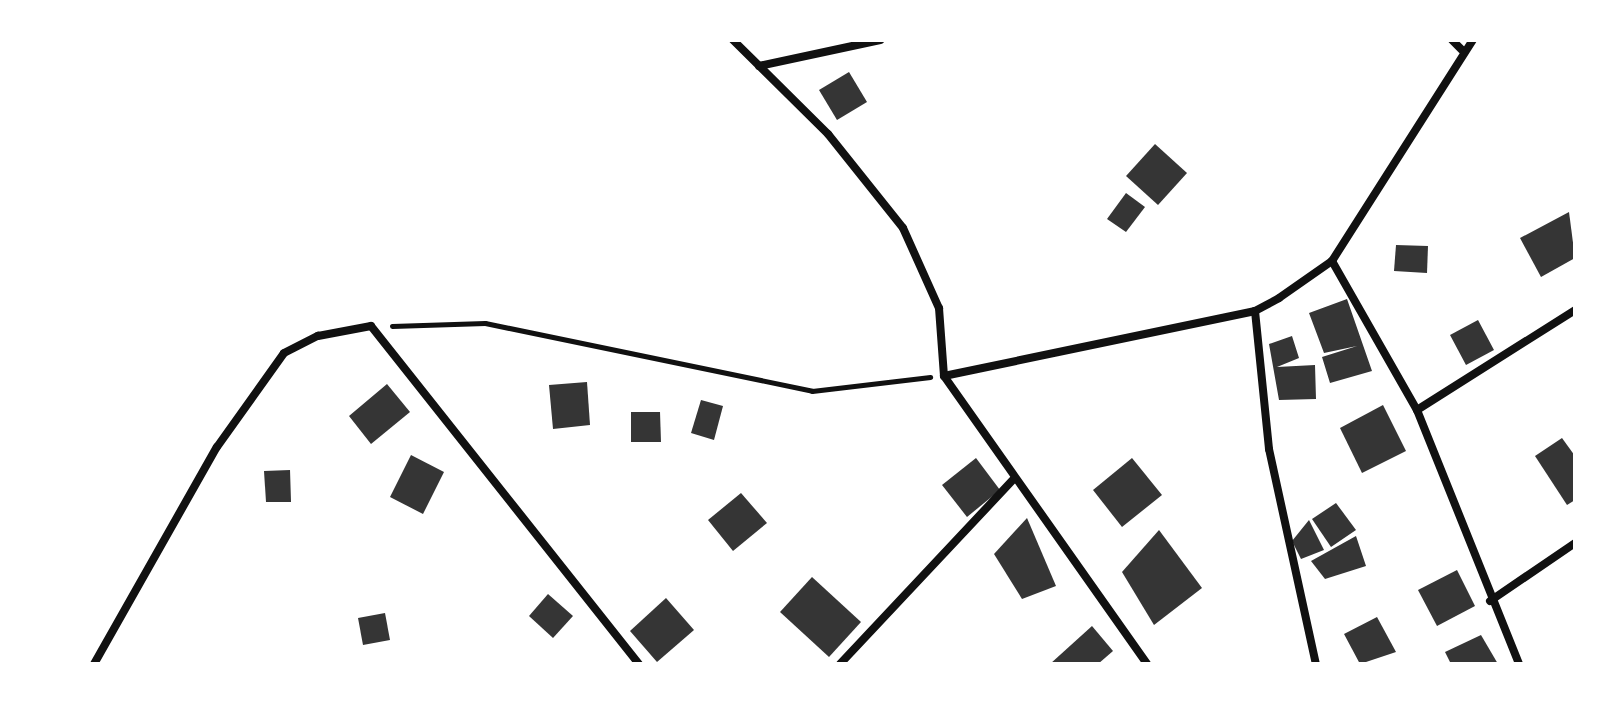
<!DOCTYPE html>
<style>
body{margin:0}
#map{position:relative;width:1615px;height:704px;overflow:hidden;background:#fff;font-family:Lato,sans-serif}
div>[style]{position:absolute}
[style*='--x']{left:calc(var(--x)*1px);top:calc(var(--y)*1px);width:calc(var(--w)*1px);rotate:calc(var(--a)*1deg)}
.building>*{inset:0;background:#353535}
.path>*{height:5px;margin:-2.5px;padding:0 2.5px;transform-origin:2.5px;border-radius:2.5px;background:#111}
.minor>*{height:8px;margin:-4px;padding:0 4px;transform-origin:4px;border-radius:4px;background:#111}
span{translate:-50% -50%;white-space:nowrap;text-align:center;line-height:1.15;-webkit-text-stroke:8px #fff;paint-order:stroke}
.frame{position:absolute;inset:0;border:42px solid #fff;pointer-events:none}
</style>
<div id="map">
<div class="building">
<i style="clip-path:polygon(849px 72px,867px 102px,837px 120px,819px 90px)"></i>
<i style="clip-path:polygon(1155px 144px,1187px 173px,1158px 205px,1126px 176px)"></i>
<i style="clip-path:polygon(1126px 193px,1145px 207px,1126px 232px,1107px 219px)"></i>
<i style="clip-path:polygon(1569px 212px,1575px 258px,1541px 277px,1520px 238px)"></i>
<i style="clip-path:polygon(1396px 245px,1428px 246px,1427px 273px,1394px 271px)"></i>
<i style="clip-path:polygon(1347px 299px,1372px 371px,1330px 383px,1322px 357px,1357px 346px,1324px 353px,1309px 313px)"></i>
<i style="clip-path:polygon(1478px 320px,1494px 350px,1466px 365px,1450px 335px)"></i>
<i style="clip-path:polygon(1292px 336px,1299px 358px,1277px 367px,1315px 365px,1316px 399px,1279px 400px,1269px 344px)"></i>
<i style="clip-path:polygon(587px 382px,590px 425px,553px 429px,549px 385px)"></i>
<i style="clip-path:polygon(387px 384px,410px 412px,371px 444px,349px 416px)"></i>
<i style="clip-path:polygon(701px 400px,723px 406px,714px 440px,691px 433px)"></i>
<i style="clip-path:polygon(1383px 405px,1406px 451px,1362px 473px,1340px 428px)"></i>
<i style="clip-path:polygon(631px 412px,660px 412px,661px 442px,631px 442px)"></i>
<i style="clip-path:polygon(1562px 438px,1575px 456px,1575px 500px,1567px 505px,1535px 456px)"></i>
<i style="clip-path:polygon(411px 455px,444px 472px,423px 514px,390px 497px)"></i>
<i style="clip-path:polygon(976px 458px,1000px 490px,967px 517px,942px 485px)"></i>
<i style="clip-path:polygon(1132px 458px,1162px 495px,1122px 527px,1093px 490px)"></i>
<i style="clip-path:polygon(290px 470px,291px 502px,266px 502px,264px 471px)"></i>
<i style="clip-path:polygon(741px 493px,767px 523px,733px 551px,708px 520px)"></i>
<i style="clip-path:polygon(1336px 503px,1356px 530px,1331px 547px,1312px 519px)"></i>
<i style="clip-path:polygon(1027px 518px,1056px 586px,1022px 599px,994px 554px)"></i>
<i style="clip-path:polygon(1309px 520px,1324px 550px,1301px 559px,1292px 541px)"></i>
<i style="clip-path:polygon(1159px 530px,1202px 588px,1154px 625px,1122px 572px)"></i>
<i style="clip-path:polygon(1356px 536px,1366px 566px,1325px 579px,1311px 561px)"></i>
<i style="clip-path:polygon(1457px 570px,1475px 606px,1437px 626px,1418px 590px)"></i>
<i style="clip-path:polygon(812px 577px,861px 622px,829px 657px,780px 612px)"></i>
<i style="clip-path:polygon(548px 594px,573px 616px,553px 638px,529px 616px)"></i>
<i style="clip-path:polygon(666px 598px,694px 630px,657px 662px,630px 631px)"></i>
<i style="clip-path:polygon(385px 613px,390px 640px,363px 645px,358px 618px)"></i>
<i style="clip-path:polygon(1377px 617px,1396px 652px,1360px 664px,1344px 634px)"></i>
<i style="clip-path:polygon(1092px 626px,1113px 651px,1098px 664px,1050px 664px)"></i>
<i style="clip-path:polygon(1481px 635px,1498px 664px,1451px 664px,1445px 652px)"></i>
</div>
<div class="path">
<i style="--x:392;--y:326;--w:93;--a:-1.8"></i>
<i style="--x:485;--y:323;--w:334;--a:11.7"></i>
<i style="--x:812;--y:391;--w:119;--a:-6.8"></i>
</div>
<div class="minor">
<i style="--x:733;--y:40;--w:134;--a:44.7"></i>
<i style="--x:828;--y:134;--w:120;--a:51.4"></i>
<i style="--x:903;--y:228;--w:88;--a:65.8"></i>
<i style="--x:939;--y:308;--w:68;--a:85.8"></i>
<i style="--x:944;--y:376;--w:352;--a:54.8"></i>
<i style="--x:1452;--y:40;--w:14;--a:45"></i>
<i style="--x:759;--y:66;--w:124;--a:-12.1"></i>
<i style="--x:1332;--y:261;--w:172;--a:60.3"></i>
<i style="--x:1417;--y:410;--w:274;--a:68.1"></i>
<i style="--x:1255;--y:311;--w:139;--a:84.2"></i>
<i style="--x:1269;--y:449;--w:220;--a:77.7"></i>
<i style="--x:944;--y:376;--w:318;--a:-11.8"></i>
<i style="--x:1255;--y:311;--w:27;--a:-28"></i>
<i style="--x:1279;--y:298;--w:65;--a:-34.9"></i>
<i style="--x:1332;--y:261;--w:262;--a:-57.5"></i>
<i style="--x:1417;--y:410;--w:187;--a:-32.3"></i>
<i style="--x:1490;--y:601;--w:103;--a:-34.3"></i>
<i style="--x:94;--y:664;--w:249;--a:-60.5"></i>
<i style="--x:217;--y:447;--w:115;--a:-54.5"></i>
<i style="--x:284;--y:353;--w:38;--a:-27"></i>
<i style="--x:318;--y:336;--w:54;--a:-10.7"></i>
<i style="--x:371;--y:326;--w:431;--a:51.6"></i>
<i style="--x:840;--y:664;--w:253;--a:-46.8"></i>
</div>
<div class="frame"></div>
</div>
